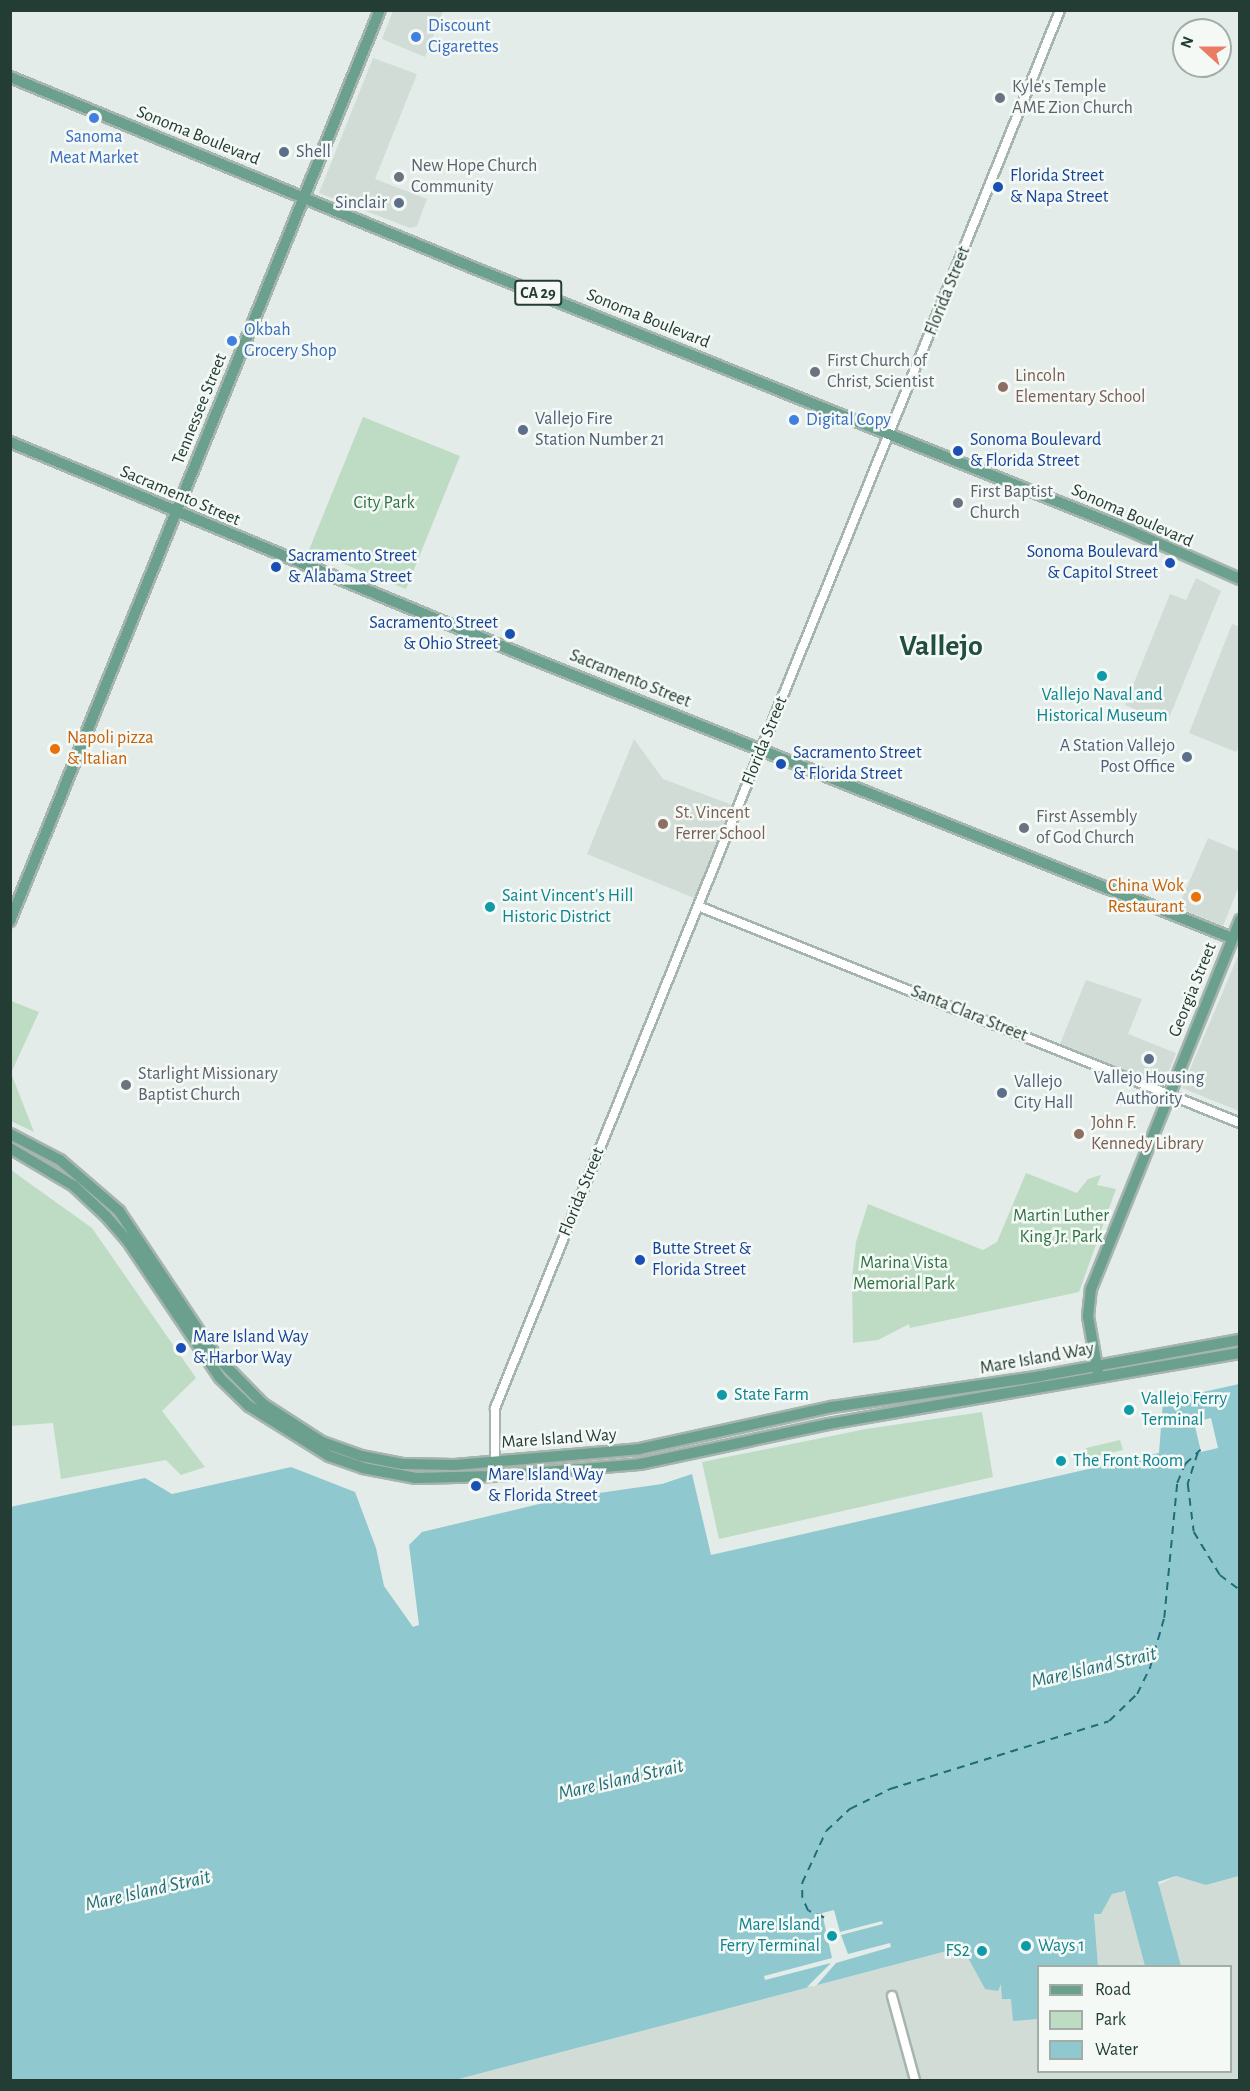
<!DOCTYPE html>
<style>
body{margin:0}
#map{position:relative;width:1250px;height:2091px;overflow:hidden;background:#e3ece8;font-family:"Alegreya Sans",sans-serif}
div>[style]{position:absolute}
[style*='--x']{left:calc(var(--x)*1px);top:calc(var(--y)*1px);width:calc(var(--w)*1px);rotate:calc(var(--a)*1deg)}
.built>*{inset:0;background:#d2dcd7}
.green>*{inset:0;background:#bedcc4}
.water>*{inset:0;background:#8fc8ce}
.pier>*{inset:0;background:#e3ece8}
.ferry>*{height:1.5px;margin-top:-0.75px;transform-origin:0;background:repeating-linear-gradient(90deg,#216d76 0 8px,transparent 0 14px)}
.roads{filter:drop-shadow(2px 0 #a6b4ae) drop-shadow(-2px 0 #a6b4ae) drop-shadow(0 2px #a6b4ae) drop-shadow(0 -2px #a6b4ae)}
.minor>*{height:8px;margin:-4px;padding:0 4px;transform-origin:4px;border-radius:4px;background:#fff}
.major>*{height:10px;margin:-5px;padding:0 5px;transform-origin:5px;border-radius:5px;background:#6b9f8e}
.dots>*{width:16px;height:16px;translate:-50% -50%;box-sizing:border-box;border:3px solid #f4f9f6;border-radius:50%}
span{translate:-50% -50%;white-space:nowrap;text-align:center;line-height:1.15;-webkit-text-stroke:5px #f4f9f6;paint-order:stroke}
.shield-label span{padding:2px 4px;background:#f4f9f6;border:2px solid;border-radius:4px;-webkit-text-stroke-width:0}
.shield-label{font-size:16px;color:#243d34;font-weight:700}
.shop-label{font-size:18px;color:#366cbe}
.left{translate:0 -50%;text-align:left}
.worship-label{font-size:18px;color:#5b616d}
.street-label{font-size:18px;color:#243d34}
.service-label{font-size:18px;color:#4e5e75}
.right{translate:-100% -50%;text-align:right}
.transit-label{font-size:18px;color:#164399}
.education-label{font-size:18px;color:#785e54}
.park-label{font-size:18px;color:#307245}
.culture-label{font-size:18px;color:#0d838f}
.food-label{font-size:18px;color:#c56008}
.water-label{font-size:20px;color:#216d76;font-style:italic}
.town-label{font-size:30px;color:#214e40;font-weight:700}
.frame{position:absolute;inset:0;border:12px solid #243d34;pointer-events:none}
.legend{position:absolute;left:1037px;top:1965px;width:195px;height:108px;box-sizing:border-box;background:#f4f9f6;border:2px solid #a1aea8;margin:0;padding:8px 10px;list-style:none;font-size:18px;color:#243d34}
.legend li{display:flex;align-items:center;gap:12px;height:30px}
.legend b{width:30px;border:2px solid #a1aea8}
.north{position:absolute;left:1172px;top:18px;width:60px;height:60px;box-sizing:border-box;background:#f4f9f6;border:2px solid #a1aea8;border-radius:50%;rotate:291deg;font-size:16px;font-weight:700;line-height:24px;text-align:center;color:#243d34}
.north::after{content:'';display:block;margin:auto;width:21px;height:27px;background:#ea7c64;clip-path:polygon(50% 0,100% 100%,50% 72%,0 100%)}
</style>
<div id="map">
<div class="built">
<i style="clip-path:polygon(393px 11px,443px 11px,425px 57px,382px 39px)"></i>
<i style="clip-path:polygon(373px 58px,417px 74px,375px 179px,427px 199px,417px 226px,410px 228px,319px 193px)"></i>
<i style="clip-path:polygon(1196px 578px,1221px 591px,1167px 723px,1125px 705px,1170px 594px,1186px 600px)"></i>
<i style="clip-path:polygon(1232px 624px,1240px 627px,1240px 743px,1236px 752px,1189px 733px)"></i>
<i style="clip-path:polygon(634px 739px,663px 779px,735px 806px,694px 898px,587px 854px)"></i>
<i style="clip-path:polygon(1208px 838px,1239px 851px,1239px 886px,1223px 926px,1178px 908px)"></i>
<i style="clip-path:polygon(1238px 956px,1240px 956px,1239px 1111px,1182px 1088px)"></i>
<i style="clip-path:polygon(1086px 980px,1142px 999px,1128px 1034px,1176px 1053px,1165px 1081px,1160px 1084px,1060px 1044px)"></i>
<i style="clip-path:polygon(1176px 1876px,1206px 1885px,1239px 1876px,1239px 2080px,455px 2080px,962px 1947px,985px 1989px,1001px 1978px,1038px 1997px,1038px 2072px,1230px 2072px,1230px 1966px,1098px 1966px,1094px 1914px,1101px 1914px,1112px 1894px,1158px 1885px)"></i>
</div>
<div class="green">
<i style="clip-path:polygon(363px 417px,460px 456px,406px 589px,309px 550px)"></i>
<i style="clip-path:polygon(11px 1001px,39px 1012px,11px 1073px,34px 1132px,11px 1121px)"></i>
<i style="clip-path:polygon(11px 1170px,92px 1228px,196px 1378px,162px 1411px,205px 1467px,181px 1475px,166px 1460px,61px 1479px,53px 1423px,11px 1426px)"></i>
<i style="clip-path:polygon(1026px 1173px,1077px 1193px,1088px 1179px,1101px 1175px,1097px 1185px,1116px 1189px,1079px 1292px,910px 1328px,909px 1324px,878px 1340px,853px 1343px,852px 1278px,856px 1242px,868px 1204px,983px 1250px,997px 1242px)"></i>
<i style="clip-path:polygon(982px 1412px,993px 1477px,719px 1539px,702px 1462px,866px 1429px)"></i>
<i style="clip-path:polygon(1120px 1440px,1123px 1450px,1088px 1458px,1086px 1448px)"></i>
</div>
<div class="water">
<i style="clip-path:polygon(1239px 1384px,1239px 1876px,1206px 1885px,1176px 1876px,1158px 1882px,1181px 1966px,1145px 1966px,1125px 1891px,1112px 1894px,1101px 1914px,1094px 1914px,1098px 1966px,1038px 1966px,1038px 2019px,1013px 2021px,1011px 1999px,1002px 1999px,1001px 1984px,998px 1991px,985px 1989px,962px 1947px,455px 2080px,11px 2080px,10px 1507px,145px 1478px,172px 1494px,291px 1467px,355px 1492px,376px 1548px,384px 1586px,413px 1627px,419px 1625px,409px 1545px,422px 1532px,564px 1498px,662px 1484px,692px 1474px,711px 1555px,1159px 1453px,1163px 1401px)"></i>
</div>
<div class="pier">
<i style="clip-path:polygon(1211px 1418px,1218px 1448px,1201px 1452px,1194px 1422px)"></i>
<i style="clip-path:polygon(834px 1910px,840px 1932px,882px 1921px,883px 1924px,841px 1935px,848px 1954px,890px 1943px,891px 1947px,836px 1963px,816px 1986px,807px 1987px,831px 1963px,765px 1980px,764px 1976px,832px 1958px,822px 1913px)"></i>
</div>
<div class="ferry">
<i style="--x:1198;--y:1453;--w:33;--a:108"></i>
<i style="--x:1188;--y:1484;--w:48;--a:82.9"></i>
<i style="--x:1194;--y:1532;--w:50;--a:58.8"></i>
<i style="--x:1220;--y:1575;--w:25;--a:37"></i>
<i style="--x:824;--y:1918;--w:17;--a:-156"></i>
<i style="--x:808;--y:1911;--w:14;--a:-115"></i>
<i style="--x:802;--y:1898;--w:15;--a:-90"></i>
<i style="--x:802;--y:1883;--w:57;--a:-65.2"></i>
<i style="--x:826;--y:1831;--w:33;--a:-43"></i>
<i style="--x:850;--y:1809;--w:45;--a:-26.6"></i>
<i style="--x:890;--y:1789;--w:229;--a:-17.2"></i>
<i style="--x:1109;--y:1721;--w:39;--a:-44"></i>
<i style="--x:1137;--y:1694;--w:30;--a:-64"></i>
<i style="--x:1150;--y:1667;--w:51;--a:-74.1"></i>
<i style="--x:1164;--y:1618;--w:136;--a:-84.5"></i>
<i style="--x:1177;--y:1483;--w:21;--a:-67"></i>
<i style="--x:1185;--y:1464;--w:21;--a:-43"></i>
</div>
<div class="roads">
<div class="minor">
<i style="--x:698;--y:906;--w:584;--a:21.82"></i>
<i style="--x:495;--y:1476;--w:68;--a:-90"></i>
<i style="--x:495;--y:1408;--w:1508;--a:-67.99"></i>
<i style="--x:892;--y:1996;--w:87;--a:74.7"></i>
</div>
<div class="major">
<i style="--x:10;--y:77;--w:507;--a:22.37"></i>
<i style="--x:479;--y:270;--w:697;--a:21.82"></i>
<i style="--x:1126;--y:529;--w:124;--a:23.7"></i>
<i style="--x:10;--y:442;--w:561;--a:22.54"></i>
<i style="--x:528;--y:657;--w:758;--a:21.76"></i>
<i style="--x:10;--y:921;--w:983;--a:-67.9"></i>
<i style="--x:10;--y:1134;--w:56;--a:27.5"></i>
<i style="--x:60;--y:1160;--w:78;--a:40.8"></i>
<i style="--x:119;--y:1211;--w:173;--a:56.3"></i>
<i style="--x:215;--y:1355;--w:69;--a:45.6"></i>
<i style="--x:263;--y:1404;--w:70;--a:32.8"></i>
<i style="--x:322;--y:1442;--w:41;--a:19.7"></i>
<i style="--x:361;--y:1456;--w:42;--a:11"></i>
<i style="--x:402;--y:1464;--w:52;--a:1.1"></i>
<i style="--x:454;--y:1465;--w:186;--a:-4.9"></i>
<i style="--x:639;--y:1449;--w:198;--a:-12.3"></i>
<i style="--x:832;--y:1407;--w:211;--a:-8.4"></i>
<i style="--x:1041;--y:1376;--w:202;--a:-10.3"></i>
<i style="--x:10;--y:1148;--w:74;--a:30.7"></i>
<i style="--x:74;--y:1186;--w:44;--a:43.2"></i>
<i style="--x:106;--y:1216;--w:32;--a:49"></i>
<i style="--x:127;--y:1240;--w:166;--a:56"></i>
<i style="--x:220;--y:1378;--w:40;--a:44"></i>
<i style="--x:249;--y:1406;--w:94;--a:32"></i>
<i style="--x:329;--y:1456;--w:36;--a:19"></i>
<i style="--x:363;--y:1468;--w:54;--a:10.7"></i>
<i style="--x:416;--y:1478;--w:79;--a:-1.5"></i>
<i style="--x:495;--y:1476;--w:145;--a:-4.7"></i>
<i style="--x:640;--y:1464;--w:192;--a:-12"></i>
<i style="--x:828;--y:1424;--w:418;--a:-9.8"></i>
<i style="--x:1098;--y:1373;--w:58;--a:-100"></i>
<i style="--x:1088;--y:1316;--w:27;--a:-84"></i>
<i style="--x:1091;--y:1289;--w:398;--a:-68"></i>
</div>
</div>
<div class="dots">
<i style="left:416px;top:37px;background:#3f7fe0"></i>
<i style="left:1000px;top:98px;background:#6b7280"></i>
<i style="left:94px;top:118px;background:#3f7fe0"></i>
<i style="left:284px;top:152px;background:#5c6f8a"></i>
<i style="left:399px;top:177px;background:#6b7280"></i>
<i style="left:998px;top:187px;background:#1a4fb4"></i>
<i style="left:399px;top:203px;background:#5c6f8a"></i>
<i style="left:232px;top:341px;background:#3f7fe0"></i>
<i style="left:815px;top:372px;background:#6b7280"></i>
<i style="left:1003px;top:387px;background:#8d6e63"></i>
<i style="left:794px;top:420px;background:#3f7fe0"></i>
<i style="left:523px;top:430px;background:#5c6f8a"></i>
<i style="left:958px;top:451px;background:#1a4fb4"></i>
<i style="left:958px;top:503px;background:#6b7280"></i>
<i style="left:1170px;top:563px;background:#1a4fb4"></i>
<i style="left:276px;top:567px;background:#1a4fb4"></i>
<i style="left:510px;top:634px;background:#1a4fb4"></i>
<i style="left:1102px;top:676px;background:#0f9aa8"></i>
<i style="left:55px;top:749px;background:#e8710a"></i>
<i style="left:1187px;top:757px;background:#5c6f8a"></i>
<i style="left:781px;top:764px;background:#1a4fb4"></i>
<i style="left:663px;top:824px;background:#8d6e63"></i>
<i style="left:1024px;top:828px;background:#6b7280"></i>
<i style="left:1196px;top:897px;background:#e8710a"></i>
<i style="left:490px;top:907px;background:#0f9aa8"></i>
<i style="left:1149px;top:1059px;background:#5c6f8a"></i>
<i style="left:126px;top:1085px;background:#6b7280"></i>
<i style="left:1002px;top:1093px;background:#5c6f8a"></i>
<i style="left:1079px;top:1134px;background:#8d6e63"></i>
<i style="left:640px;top:1260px;background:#1a4fb4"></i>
<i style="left:181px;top:1348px;background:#1a4fb4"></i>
<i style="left:722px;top:1395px;background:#0f9aa8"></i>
<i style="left:1129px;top:1410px;background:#0f9aa8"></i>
<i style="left:1061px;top:1461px;background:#0f9aa8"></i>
<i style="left:476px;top:1486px;background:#1a4fb4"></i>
<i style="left:832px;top:1936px;background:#0f9aa8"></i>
<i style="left:1026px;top:1946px;background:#0f9aa8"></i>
<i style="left:982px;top:1951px;background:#0f9aa8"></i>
</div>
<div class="shield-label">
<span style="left:538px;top:293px">CA 29</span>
</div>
<div class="shop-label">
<span class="left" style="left:428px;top:37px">Discount<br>Cigarettes</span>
<span style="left:94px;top:148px">Sanoma<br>Meat Market</span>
<span class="left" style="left:244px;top:341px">Okbah<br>Grocery Shop</span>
<span class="left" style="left:806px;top:420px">Digital Copy</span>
</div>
<div class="worship-label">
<span class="left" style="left:1012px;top:98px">Kyle's Temple<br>AME Zion Church</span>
<span class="left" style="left:411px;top:177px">New Hope Church<br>Community</span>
<span class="left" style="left:827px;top:372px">First Church of<br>Christ, Scientist</span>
<span class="left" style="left:970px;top:503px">First Baptist<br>Church</span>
<span class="left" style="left:1036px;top:828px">First Assembly<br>of God Church</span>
<span class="left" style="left:138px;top:1085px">Starlight Missionary<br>Baptist Church</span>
</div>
<div class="street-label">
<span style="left:198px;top:136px;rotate:22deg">Sonoma Boulevard</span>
<span style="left:948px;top:291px;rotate:-68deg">Florida Street</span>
<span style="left:648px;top:319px;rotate:22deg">Sonoma Boulevard</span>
<span style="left:200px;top:409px;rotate:-68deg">Tennessee Street</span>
<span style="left:180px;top:496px;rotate:23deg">Sacramento Street</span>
<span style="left:1132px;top:516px;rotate:24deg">Sonoma Boulevard</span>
<span style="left:630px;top:679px;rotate:22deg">Sacramento Street</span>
<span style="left:765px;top:741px;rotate:-68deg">Florida Street</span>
<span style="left:1193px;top:990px;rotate:-68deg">Georgia Street</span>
<span style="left:969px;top:1014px;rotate:22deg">Santa Clara Street</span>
<span style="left:582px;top:1192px;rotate:-68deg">Florida Street</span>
<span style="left:1037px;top:1359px;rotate:-10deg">Mare Island Way</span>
<span style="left:559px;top:1439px;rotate:-4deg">Mare Island Way</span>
</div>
<div class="service-label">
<span class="left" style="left:296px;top:152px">Shell</span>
<span class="right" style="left:387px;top:203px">Sinclair</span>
<span class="left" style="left:535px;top:430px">Vallejo Fire<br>Station Number 21</span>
<span class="right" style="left:1175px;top:757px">A Station Vallejo<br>Post Office</span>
<span style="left:1149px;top:1089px">Vallejo Housing<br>Authority</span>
<span class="left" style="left:1014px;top:1093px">Vallejo<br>City Hall</span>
</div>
<div class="transit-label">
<span class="left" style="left:1010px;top:187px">Florida Street<br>&amp; Napa Street</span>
<span class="left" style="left:970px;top:451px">Sonoma Boulevard<br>&amp; Florida Street</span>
<span class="right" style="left:1158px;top:563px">Sonoma Boulevard<br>&amp; Capitol Street</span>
<span class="left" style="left:288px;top:567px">Sacramento Street<br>&amp; Alabama Street</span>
<span class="right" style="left:498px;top:634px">Sacramento Street<br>&amp; Ohio Street</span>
<span class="left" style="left:793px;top:764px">Sacramento Street<br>&amp; Florida Street</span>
<span class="left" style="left:652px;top:1260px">Butte Street &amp;<br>Florida Street</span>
<span class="left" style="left:193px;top:1348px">Mare Island Way<br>&amp; Harbor Way</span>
<span class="left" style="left:488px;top:1486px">Mare Island Way<br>&amp; Florida Street</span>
</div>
<div class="education-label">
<span class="left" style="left:1015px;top:387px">Lincoln<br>Elementary School</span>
<span class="left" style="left:675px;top:824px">St. Vincent<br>Ferrer School</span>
<span class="left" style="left:1091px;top:1134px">John F.<br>Kennedy Library</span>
</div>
<div class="park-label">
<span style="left:384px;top:503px">City Park</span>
<span style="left:1061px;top:1227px">Martin Luther<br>King Jr. Park</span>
<span style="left:904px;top:1274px">Marina Vista<br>Memorial Park</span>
</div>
<div class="culture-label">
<span style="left:1102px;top:706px">Vallejo Naval and<br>Historical Museum</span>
<span class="left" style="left:502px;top:907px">Saint Vincent's Hill<br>Historic District</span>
<span class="left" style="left:734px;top:1395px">State Farm</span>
<span class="left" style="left:1141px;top:1410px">Vallejo Ferry<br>Terminal</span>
<span class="left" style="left:1073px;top:1461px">The Front Room</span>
<span class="right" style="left:820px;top:1936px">Mare Island<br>Ferry Terminal</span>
<span class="left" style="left:1038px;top:1946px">Ways 1</span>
<span class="right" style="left:970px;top:1951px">FS2</span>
</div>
<div class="food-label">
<span class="left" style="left:67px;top:749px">Napoli pizza<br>&amp; Italian</span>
<span class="right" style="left:1184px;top:897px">China Wok<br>Restaurant</span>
</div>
<div class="water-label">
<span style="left:1094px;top:1668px;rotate:-13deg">Mare Island Strait</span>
<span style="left:621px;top:1780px;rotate:-13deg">Mare Island Strait</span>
<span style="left:148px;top:1891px;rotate:-13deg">Mare Island Strait</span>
</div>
<div class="town-label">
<span style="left:941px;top:646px">Vallejo</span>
</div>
<div class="frame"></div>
<ul class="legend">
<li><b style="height:8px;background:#6b9f8e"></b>Road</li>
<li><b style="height:16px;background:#bedcc4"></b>Park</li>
<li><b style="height:16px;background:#8fc8ce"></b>Water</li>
</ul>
<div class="north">N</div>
</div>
